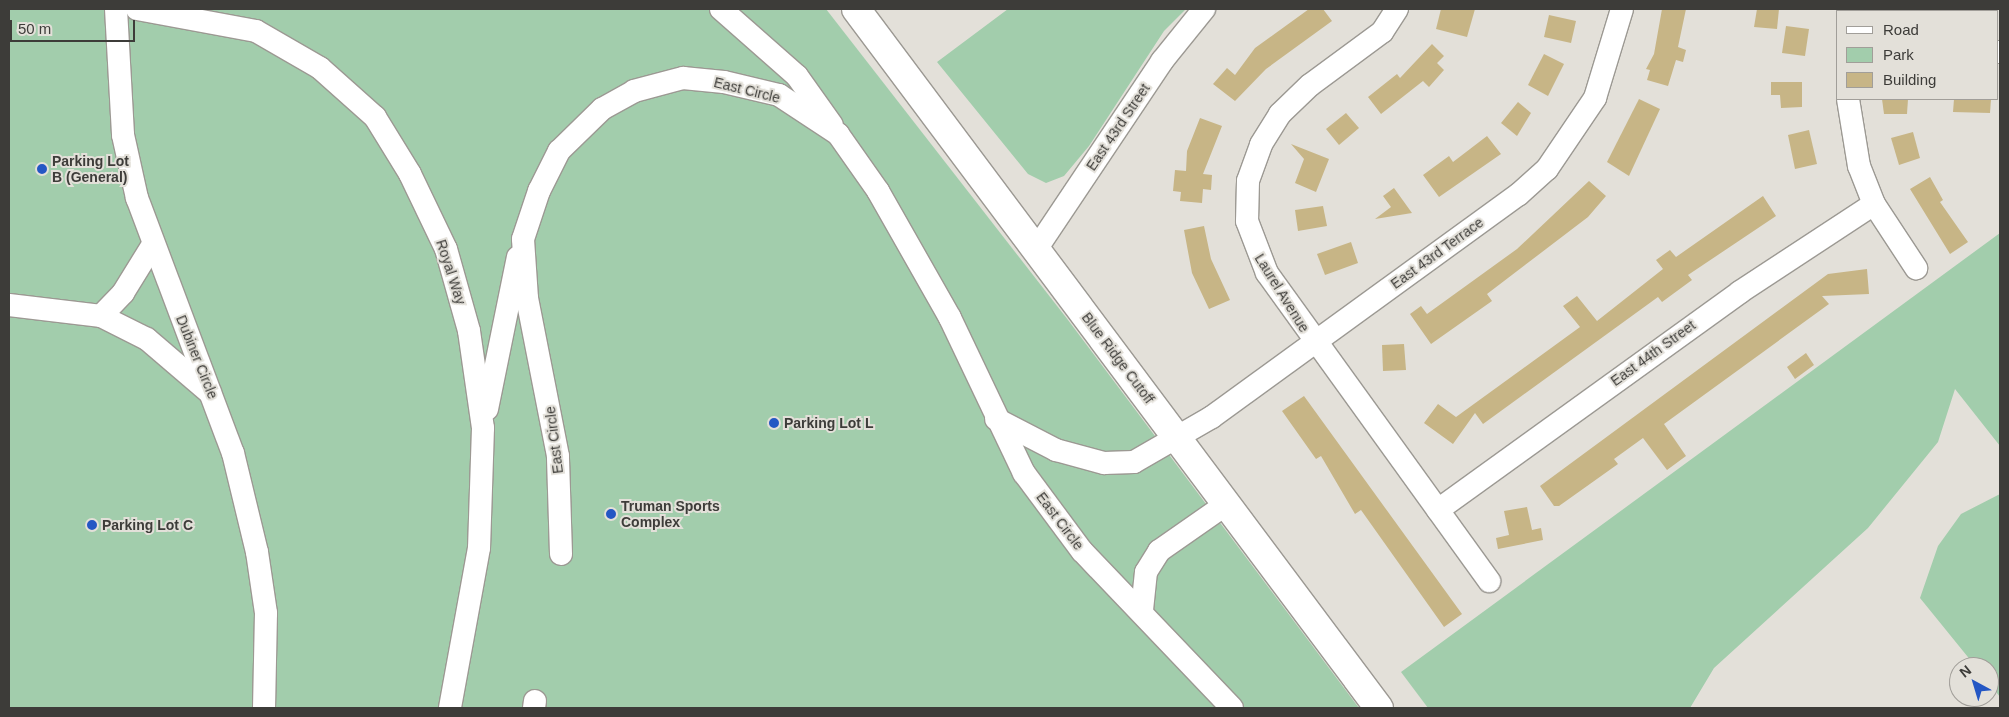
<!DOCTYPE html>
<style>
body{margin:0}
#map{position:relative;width:2009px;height:717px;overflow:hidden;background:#e3e0d9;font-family:Arial,sans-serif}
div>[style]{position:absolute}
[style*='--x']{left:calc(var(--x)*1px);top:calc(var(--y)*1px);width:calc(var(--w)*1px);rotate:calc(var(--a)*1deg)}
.green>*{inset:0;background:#a2cdac}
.building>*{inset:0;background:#c7b586}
.roads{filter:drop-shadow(1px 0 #9c9993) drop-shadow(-1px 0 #9c9993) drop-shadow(0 1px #9c9993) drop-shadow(0 -1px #9c9993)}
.minor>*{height:22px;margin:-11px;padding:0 11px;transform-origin:11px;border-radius:11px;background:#fff}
.major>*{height:28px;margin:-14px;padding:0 14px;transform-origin:14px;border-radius:14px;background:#fff}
.dots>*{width:14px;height:14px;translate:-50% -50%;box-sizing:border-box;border:2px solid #e3e0d9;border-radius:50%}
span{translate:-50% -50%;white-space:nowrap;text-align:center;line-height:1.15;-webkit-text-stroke:4px #e3e0d9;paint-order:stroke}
.street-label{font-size:14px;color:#3d3c39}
.poi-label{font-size:14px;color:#3d3c39;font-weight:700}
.left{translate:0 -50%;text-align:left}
.frame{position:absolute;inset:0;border:10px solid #3d3c39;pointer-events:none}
.legend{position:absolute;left:1836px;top:10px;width:162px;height:90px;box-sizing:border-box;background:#e3e0d9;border:1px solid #a19e99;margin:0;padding:6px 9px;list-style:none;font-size:15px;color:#3d3c39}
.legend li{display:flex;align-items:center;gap:10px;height:25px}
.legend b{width:25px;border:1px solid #a19e99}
.north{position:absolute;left:1949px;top:657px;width:50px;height:50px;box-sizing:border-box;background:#e3e0d9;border:1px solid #a19e99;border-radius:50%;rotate:321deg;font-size:14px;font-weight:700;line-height:20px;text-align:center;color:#3d3c39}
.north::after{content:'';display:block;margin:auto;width:18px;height:22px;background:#2457c4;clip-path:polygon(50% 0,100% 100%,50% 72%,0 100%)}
.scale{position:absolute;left:10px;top:20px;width:125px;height:22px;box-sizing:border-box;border:2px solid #3d3c39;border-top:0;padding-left:6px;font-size:15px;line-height:18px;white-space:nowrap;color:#3d3c39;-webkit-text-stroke:4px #e3e0d9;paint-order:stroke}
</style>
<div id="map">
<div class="green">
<i style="clip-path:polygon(9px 9px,826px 9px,1068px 320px,1359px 708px,9px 708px)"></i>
<i style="clip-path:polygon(1008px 9px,1186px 9px,1164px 31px,1089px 146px,1064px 176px,1046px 183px,1028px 174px,937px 62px)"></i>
<i style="clip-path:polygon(2000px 233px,2000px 446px,1955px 389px,1938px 442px,1868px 528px,1714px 668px,1690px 708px,1428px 708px,1401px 672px)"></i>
<i style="clip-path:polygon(2000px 494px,2000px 697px,1989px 683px,1989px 667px,1976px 667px,1920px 598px,1938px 546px,1961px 514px)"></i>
</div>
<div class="building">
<i style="clip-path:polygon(1309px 9px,1323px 9px,1332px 21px,1266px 69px,1235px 101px,1213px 84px,1227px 68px,1235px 75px,1255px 48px)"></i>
<i style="clip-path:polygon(1441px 9px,1475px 9px,1467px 37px,1436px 29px)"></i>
<i style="clip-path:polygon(1662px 9px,1686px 9px,1678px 47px,1686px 50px,1683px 62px,1676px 60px,1668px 86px,1647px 80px,1650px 70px,1646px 69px,1654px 54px)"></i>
<i style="clip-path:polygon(1757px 9px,1779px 9px,1777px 29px,1754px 27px)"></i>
<i style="clip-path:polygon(1549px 15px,1576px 21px,1571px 43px,1544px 37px)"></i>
<i style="clip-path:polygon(1786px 26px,1809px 29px,1805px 56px,1782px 53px)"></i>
<i style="clip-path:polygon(1432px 44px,1444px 56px,1437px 63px,1444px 70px,1429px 87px,1423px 81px,1381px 114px,1368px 97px,1397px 74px,1400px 78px)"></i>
<i style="clip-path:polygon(1544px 54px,1564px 64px,1548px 96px,1528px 85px)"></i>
<i style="clip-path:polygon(1771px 82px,1802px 82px,1802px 107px,1781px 108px,1780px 95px,1771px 95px)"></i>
<i style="clip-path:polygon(1639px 99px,1660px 109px,1629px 176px,1607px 162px)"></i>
<i style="clip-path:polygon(1882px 99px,1908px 99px,1907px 114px,1884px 114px)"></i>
<i style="clip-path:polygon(1954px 99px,1991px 99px,1990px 113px,1953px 112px)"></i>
<i style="clip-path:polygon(1518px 102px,1531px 113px,1517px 136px,1501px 123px)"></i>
<i style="clip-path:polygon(1346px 113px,1359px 128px,1339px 145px,1326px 129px)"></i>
<i style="clip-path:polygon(1200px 118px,1222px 126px,1203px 174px,1212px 175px,1211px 190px,1203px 189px,1202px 203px,1180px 201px,1181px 192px,1173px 191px,1175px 170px,1186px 171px,1187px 151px)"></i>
<i style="clip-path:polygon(1809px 130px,1817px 164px,1795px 169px,1788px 135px)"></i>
<i style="clip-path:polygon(1913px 132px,1920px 158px,1899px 165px,1891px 138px)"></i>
<i style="clip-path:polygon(1487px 136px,1501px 154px,1439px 197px,1423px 175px,1449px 156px,1453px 162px)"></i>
<i style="clip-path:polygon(1291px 144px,1329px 159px,1316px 192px,1295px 183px,1304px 159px)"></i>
<i style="clip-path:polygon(1930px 177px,1943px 200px,1940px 202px,1968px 242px,1950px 254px,1910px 189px)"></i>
<i style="clip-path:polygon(1589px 181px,1606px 196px,1588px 217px,1487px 294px,1492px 301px,1431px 344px,1410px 314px,1421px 306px,1427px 314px,1517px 249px)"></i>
<i style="clip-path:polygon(1394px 188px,1412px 213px,1375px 219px,1391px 207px,1383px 196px)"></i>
<i style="clip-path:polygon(1763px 196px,1776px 216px,1688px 275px,1692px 280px,1662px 302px,1658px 297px,1483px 424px,1475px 413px,1453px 444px,1424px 423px,1438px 404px,1456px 417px,1580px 327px,1563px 306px,1577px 296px,1597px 321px,1663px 269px,1656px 260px,1670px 250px,1676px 257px)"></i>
<i style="clip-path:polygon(1323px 206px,1327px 226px,1298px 231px,1295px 210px)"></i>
<i style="clip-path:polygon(1204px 226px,1211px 259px,1230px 300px,1209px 309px,1192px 273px,1184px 230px)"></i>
<i style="clip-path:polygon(1351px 242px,1358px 263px,1325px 275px,1317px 254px)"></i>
<i style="clip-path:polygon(1867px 269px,1869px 294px,1822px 296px,1829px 304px,1664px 424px,1686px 456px,1667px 470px,1643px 438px,1614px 459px,1618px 464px,1559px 506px,1554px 506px,1540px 486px,1828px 274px)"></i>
<i style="clip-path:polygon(1404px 344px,1406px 370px,1383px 371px,1382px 345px)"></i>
<i style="clip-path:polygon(1806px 353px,1814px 365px,1795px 379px,1787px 367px)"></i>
<i style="clip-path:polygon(1304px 396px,1462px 614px,1444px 627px,1361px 510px,1355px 514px,1321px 456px,1316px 459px,1282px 411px)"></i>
<i style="clip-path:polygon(1527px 507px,1532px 530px,1541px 528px,1543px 540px,1498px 549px,1496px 538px,1509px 535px,1504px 511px)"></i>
</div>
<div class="roads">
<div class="minor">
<i style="--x:116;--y:9;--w:126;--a:86.8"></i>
<i style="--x:123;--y:135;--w:65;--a:77.5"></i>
<i style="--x:137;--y:198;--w:272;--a:69.4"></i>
<i style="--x:233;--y:453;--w:102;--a:76.4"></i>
<i style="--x:257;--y:552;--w:62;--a:81.6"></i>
<i style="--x:266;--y:613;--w:95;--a:91.2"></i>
<i style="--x:137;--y:9;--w:121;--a:10.5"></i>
<i style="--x:256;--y:31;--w:74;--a:30"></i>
<i style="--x:320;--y:68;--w:74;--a:41.7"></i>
<i style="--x:375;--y:117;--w:67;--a:58.4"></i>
<i style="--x:410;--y:174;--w:83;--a:64.4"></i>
<i style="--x:446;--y:249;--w:85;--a:74.3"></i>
<i style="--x:469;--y:331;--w:98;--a:81.8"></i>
<i style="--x:483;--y:428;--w:120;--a:91.9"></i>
<i style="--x:479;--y:548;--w:163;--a:100.3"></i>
<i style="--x:721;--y:9;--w:101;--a:41.4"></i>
<i style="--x:797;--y:76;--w:60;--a:54.5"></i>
<i style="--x:1397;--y:9;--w:27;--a:123"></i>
<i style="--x:1382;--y:32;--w:89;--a:143.6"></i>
<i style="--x:1310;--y:85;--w:42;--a:136"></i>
<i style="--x:1280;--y:114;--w:36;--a:122"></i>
<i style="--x:1261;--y:145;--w:38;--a:110"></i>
<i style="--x:1248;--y:181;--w:40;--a:91.4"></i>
<i style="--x:1247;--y:221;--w:56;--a:69"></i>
<i style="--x:1267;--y:273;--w:380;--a:54.2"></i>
<i style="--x:1854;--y:11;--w:2;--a:-90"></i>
<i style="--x:1998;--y:52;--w:2;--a:0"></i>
<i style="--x:1848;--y:99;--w:68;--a:80.7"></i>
<i style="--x:1859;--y:166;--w:41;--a:68.5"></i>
<i style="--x:1874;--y:204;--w:77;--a:56.7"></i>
<i style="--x:1037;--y:248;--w:225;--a:-56.2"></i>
<i style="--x:1162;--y:61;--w:67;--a:-51.1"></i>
<i style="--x:9;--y:305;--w:93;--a:6.8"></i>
<i style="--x:101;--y:316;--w:32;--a:-46"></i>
<i style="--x:123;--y:293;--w:55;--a:-58.3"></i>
<i style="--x:101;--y:316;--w:51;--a:26.6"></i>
<i style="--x:147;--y:339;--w:83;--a:40.6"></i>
<i style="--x:487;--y:409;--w:155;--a:-78.5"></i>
<i style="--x:996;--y:419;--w:68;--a:27.3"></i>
<i style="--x:1056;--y:450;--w:50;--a:15.2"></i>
<i style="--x:1104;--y:463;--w:30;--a:-2"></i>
<i style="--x:1134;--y:462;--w:90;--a:-30"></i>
<i style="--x:1212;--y:417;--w:378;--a:-36"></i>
<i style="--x:1518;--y:195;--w:39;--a:-42"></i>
<i style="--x:1547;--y:169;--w:86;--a:-55.9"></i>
<i style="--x:1595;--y:98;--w:93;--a:-73.1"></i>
<i style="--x:1438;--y:510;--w:372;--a:-35.8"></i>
<i style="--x:1740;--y:292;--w:160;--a:-33.3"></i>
<i style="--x:561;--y:554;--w:98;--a:-91.8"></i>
<i style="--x:558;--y:456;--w:161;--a:-101.1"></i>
<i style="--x:527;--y:298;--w:59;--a:-93.9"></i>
<i style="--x:523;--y:239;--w:51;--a:-71.6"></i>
<i style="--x:539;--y:191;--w:45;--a:-63.4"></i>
<i style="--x:559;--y:151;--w:60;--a:-44.3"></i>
<i style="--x:602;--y:109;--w:37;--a:-29"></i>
<i style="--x:634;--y:91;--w:51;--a:-14.9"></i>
<i style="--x:683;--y:78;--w:41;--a:5.6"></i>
<i style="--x:724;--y:82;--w:57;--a:13.3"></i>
<i style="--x:779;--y:95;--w:71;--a:33.5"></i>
<i style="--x:838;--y:134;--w:70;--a:54.9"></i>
<i style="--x:878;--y:191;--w:146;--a:60.4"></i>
<i style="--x:950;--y:318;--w:172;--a:64.5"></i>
<i style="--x:1024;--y:473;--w:97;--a:53.4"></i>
<i style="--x:1082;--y:551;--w:217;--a:46.3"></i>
<i style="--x:1142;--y:610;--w:38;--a:-84"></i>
<i style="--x:1146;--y:572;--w:25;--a:-58"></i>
<i style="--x:1159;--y:551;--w:80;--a:-34.9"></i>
<i style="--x:534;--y:708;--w:7;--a:-82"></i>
</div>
<div class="major">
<i style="--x:856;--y:9;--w:873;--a:53.2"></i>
</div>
</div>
<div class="dots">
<i style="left:42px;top:169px;background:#2457c4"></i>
<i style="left:774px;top:423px;background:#2457c4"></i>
<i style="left:611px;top:514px;background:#2457c4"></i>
<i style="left:92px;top:525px;background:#2457c4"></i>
</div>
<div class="street-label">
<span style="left:747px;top:90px;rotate:14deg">East Circle</span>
<span style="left:1118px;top:127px;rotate:-56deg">East 43rd Street</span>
<span style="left:1437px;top:253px;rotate:-36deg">East 43rd Terrace</span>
<span style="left:451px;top:272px;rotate:72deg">Royal Way</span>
<span style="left:1282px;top:293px;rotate:58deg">Laurel Avenue</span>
<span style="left:1653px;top:353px;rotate:-36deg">East 44th Street</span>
<span style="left:197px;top:357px;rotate:68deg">Dubiner Circle</span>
<span style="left:1118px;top:358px;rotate:53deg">Blue Ridge Cutoff</span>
<span style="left:554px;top:440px;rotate:-97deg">East Circle</span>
<span style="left:1060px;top:521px;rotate:53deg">East Circle</span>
</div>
<div class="poi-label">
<span class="left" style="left:52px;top:169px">Parking Lot<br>B (General)</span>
<span class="left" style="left:784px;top:423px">Parking Lot L</span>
<span class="left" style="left:621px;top:514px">Truman Sports<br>Complex</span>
<span class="left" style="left:102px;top:525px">Parking Lot C</span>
</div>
<div class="frame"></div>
<ul class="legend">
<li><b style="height:6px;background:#fff"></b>Road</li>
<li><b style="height:14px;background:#a2cdac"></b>Park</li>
<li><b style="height:14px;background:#c7b586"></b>Building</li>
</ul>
<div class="north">N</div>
<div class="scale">50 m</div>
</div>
